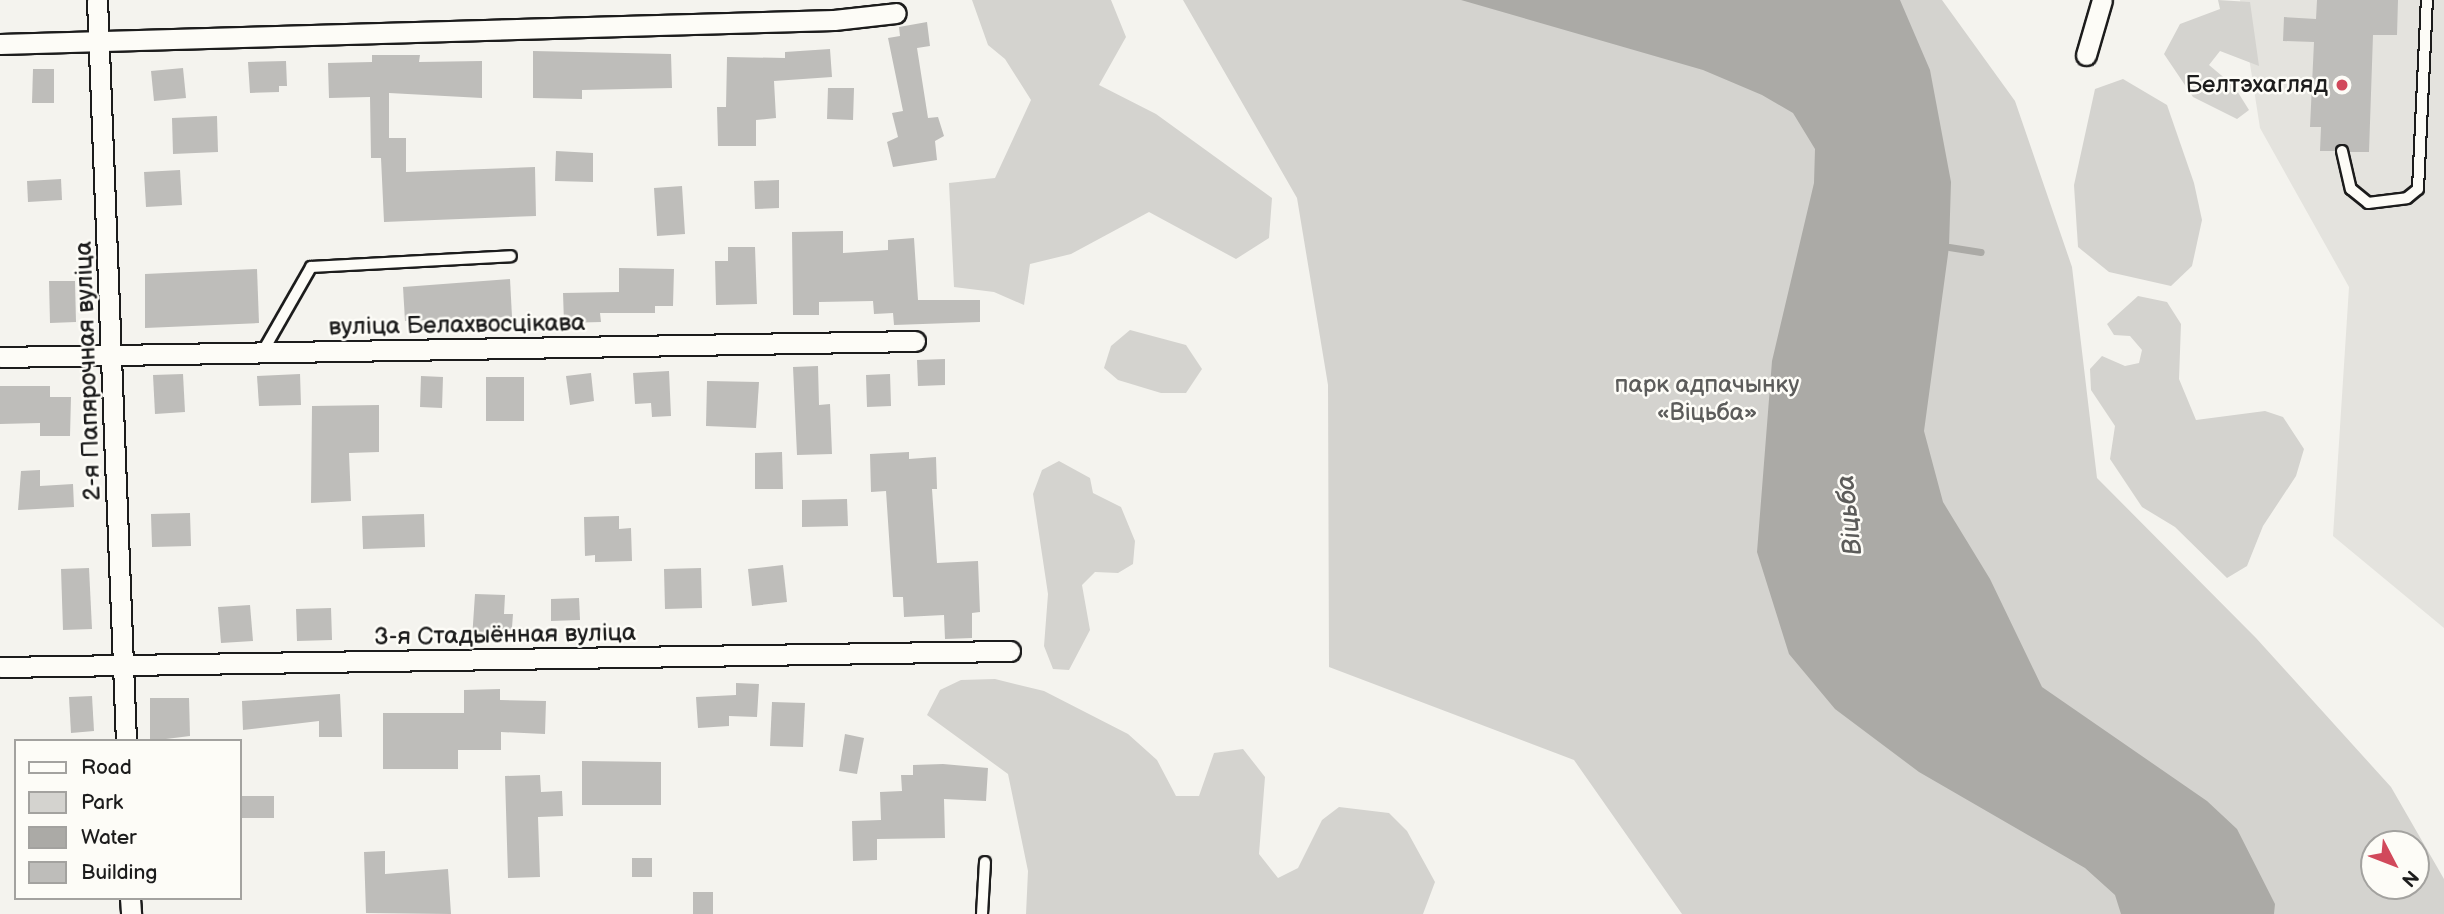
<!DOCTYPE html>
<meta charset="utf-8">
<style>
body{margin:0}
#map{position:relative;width:2444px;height:914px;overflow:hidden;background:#f4f3ee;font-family:"Balsamiq Sans",sans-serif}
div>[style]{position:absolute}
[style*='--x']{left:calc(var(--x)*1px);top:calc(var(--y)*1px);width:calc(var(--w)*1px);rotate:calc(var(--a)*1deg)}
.built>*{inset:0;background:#e4e3de}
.green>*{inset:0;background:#d4d3cf}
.water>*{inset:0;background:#abaaa6}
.stream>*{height:7px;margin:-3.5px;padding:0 3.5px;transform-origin:3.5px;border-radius:3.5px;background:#abaaa6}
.building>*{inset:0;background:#bebdba}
.roads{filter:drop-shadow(2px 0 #1c1c1c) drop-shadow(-2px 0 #1c1c1c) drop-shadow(0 2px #1c1c1c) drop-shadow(0 -2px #1c1c1c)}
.lane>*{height:10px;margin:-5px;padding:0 5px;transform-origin:5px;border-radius:5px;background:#fdfcf7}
.street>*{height:19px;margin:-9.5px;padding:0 9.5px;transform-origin:9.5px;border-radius:9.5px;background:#fdfcf7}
.dots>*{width:19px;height:19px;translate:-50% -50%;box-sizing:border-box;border:4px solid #fdfcf7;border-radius:50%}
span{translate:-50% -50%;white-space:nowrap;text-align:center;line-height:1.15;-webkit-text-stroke:5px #fdfcf7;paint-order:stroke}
.poi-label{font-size:24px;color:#1c1c1c}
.right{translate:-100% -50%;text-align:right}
.street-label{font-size:24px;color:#1c1c1c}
.park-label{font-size:24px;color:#5c5c5b}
.water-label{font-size:26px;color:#5c5c5a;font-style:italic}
.legend{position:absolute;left:14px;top:739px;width:228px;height:161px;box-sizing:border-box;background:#fdfcf7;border:2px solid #a3a29f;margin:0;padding:9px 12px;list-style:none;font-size:21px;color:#1c1c1c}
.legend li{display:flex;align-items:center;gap:14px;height:35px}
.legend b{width:35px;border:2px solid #a3a29f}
.north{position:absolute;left:2360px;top:830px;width:70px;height:70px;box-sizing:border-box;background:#fdfcf7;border:2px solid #a3a29f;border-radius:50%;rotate:132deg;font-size:19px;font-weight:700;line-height:28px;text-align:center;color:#1c1c1c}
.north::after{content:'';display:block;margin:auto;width:24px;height:32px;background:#d1495b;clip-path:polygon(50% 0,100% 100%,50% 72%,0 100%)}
</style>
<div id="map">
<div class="built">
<i style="clip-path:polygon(2240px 0,2444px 0,2444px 628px,2333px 536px,2349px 287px,2260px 128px)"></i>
</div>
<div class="green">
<i style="clip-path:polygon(972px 0,1111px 0,1126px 37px,1099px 85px,1156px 114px,1272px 198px,1269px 238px,1236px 259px,1149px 212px,1071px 254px,1030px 264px,1024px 305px,994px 292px,954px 287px,949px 183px,995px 178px,1031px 100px,1005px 59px,988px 45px)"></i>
<i style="clip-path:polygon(evenodd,1183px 0,1942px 0,2015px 101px,2072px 267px,2097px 478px,2256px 638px,2391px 787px,2444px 879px,2444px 914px,1682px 914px,1574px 760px,1329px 667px,1328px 385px,1297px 198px,1183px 0,2374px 844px,2416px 844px,2416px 886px,2374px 886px,2374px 844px)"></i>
<i style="clip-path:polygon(2218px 0,2250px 2px,2259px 66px,2220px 51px,2209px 65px,2234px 86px,2249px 110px,2237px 119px,2193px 97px,2164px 54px,2180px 24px,2220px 9px)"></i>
<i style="clip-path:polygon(2123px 79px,2167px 105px,2194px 183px,2202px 220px,2192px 266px,2171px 286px,2109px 272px,2078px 247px,2074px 185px,2095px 89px)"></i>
<i style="clip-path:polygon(2138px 296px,2167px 302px,2181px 324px,2179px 379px,2196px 420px,2265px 411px,2283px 417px,2304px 449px,2296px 476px,2263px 526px,2247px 566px,2227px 578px,2175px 527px,2142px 507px,2110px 459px,2115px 426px,2091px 390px,2090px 369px,2102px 356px,2125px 366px,2139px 363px,2142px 350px,2130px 336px,2114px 335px,2107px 324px)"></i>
<i style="clip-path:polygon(1130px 330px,1186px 345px,1202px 369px,1186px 393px,1161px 393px,1118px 380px,1104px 368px,1111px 346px)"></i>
<i style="clip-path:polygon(1059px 461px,1090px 478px,1093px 493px,1121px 507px,1135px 541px,1133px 564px,1118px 573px,1095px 572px,1082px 585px,1090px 630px,1069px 670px,1053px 669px,1044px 646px,1048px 594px,1033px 494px,1042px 470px)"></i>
<i style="clip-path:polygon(995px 679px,1044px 691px,1128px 734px,1157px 760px,1176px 796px,1199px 796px,1214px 753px,1243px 749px,1265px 777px,1259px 854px,1278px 878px,1298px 868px,1322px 820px,1339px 807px,1389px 813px,1407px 831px,1435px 882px,1423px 914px,1026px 914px,1028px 871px,1008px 774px,927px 715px,940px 690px,961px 680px)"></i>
</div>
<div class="water">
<i style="clip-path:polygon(1461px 0,1900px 0,1930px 70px,1951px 182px,1949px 247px,1924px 431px,1943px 502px,1990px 579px,2042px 687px,2207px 801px,2237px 829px,2275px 904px,2274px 914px,2121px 914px,2115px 895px,2085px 868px,1919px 772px,1835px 709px,1789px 654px,1757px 552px,1772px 361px,1814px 183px,1815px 149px,1793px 113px,1762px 95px,1703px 70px)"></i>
</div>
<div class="stream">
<i style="--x:1949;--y:247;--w:32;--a:9"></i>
</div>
<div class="building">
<i style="clip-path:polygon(2317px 0,2398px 0,2397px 35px,2373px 35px,2369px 152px,2350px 152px,2343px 144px,2335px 151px,2320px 151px,2321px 127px,2310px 127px,2314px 42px,2283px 41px,2284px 17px,2316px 19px)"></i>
<i style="clip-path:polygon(927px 22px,930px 46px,917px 48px,928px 118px,938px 117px,944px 136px,935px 141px,937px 160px,893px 167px,887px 142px,898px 137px,892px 113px,903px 111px,888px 38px,900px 36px,899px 27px)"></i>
<i style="clip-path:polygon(830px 49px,832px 77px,774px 81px,776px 118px,756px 120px,756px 146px,718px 146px,717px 107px,726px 107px,727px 57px,785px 58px,785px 52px)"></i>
<i style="clip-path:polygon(533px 51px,671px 54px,672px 88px,582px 90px,582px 99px,533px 98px)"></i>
<i style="clip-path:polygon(372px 55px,420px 55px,419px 62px,482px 61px,482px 98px,389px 93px,389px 138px,406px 138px,406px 172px,535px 167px,536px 216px,384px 222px,381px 158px,371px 158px,370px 97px,329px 98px,328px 63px,372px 62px)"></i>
<i style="clip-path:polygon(286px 61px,287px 86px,279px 86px,279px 92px,250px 93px,248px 62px)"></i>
<i style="clip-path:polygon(183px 68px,186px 98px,154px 101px,151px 71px)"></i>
<i style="clip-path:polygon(33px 69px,54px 69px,54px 103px,32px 103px)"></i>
<i style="clip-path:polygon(828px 88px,854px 88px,853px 120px,827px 119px)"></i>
<i style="clip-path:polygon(217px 116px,218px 152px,173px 154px,172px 118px)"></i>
<i style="clip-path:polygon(556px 151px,593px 153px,593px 182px,555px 181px)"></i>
<i style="clip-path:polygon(180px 170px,182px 205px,146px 207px,144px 172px)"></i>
<i style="clip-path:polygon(61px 179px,62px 200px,28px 202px,27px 181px)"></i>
<i style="clip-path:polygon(779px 180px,779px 208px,755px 209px,754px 181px)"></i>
<i style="clip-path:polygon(682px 186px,685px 234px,657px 236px,654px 188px)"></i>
<i style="clip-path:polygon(843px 231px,843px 253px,888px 250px,888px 240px,914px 238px,918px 300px,980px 300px,980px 322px,894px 325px,893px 313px,874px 314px,873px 301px,819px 302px,819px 315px,793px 315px,792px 232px)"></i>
<i style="clip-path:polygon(728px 247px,755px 247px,757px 304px,716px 305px,715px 261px,728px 261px)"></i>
<i style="clip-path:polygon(619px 268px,674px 269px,673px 306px,655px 306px,655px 313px,600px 313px,601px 322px,564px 323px,563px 293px,619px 292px)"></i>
<i style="clip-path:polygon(257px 269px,259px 323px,145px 328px,145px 274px)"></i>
<i style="clip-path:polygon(510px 279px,512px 317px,405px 321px,403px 287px)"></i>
<i style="clip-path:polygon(49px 281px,75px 281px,76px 322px,50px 323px)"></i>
<i style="clip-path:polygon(945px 359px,945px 385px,918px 386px,917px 360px)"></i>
<i style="clip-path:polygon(818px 366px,819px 405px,830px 404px,832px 454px,797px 455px,793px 367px)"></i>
<i style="clip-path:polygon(669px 371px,671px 416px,652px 417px,651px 403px,635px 404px,633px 373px)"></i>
<i style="clip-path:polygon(591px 373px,594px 401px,570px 405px,566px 376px)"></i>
<i style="clip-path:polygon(183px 374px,185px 412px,155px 414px,153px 375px)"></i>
<i style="clip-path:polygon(300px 374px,301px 405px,259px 406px,257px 376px)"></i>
<i style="clip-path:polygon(890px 374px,891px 406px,867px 407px,866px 375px)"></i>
<i style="clip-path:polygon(421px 376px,443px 377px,442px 408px,420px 407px)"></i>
<i style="clip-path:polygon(486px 377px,524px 377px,524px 421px,486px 421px)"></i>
<i style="clip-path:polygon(707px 381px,759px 382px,756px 428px,706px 426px)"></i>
<i style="clip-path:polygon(0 386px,50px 386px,50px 397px,71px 397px,70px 436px,40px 436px,40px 423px,0 424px)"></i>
<i style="clip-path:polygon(379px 405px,379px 452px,349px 453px,351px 501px,311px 503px,312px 406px)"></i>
<i style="clip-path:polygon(782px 452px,783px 489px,755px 489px,755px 453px)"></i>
<i style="clip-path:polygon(909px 452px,909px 459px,936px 457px,937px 489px,932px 489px,937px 563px,978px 561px,980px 612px,972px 613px,972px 638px,945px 639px,944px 615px,904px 617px,903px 597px,893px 597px,886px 491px,871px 492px,870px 454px)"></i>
<i style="clip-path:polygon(40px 470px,40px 486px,73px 484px,74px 507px,18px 510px,21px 471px)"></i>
<i style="clip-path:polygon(847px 499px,848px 526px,802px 527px,802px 500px)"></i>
<i style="clip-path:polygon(190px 513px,191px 546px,152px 547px,151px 514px)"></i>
<i style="clip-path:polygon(424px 514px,425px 547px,363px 549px,362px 516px)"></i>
<i style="clip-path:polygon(619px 516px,619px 529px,631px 528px,632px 561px,595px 562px,595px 555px,585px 556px,584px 517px)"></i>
<i style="clip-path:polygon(783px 565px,787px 602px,752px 606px,748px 569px)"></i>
<i style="clip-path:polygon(89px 568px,92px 629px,63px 630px,61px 569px)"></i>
<i style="clip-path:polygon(701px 568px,702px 608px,665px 609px,664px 569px)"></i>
<i style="clip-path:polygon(475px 594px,505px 595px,504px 614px,513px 614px,511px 641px,472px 639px)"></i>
<i style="clip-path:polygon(579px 598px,580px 620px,551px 621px,551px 599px)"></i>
<i style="clip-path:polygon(250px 605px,253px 641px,221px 643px,218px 607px)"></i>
<i style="clip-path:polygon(331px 608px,332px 640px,297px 641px,296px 609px)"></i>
<i style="clip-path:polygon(736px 683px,759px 684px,757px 717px,729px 716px,729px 726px,698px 728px,696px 697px,736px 695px)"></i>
<i style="clip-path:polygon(500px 689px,500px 700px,546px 701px,545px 734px,501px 732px,501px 750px,458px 750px,458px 769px,383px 769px,383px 713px,464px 713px,464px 690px)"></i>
<i style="clip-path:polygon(340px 694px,342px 737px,319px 737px,319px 721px,243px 730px,242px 701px)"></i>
<i style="clip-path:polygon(92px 696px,94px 731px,71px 733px,69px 697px)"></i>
<i style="clip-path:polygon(150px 698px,189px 698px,190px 736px,150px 741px)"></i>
<i style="clip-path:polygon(772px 702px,805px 703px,803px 747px,770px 746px)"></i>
<i style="clip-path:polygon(845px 734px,864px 738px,857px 774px,839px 771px)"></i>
<i style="clip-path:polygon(582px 761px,661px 762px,661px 805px,582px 805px)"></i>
<i style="clip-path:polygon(943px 764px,988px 768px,986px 801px,944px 799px,945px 838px,877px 839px,877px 860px,853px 861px,852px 821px,881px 820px,880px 792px,902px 791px,901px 775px,913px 775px,913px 765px)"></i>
<i style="clip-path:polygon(540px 775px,541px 792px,562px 791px,563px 816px,538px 817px,540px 877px,508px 878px,505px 776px)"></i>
<i style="clip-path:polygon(240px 796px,274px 796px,274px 818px,240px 818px)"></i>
<i style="clip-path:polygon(385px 851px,385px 874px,448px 869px,451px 914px,366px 913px,364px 852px)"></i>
<i style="clip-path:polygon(632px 858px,652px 858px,652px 877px,632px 877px)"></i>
<i style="clip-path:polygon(693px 892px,713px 892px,713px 914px,693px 914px)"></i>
</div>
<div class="roads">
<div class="lane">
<i style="--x:2342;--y:151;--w:39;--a:77"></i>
<i style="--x:2351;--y:189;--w:22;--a:39"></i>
<i style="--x:2368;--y:203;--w:39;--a:-7"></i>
<i style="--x:2407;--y:198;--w:14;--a:-39"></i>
<i style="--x:2418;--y:189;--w:189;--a:-87.3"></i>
<i style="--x:262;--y:353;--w:99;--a:-60.3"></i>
<i style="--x:311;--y:267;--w:200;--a:-3.1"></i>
<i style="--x:982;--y:914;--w:52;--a:-86.7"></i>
</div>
<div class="street">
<i style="--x:97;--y:0;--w:742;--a:87.76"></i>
<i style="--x:0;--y:44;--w:834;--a:-1.65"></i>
<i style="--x:834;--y:20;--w:62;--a:-6.4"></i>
<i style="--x:2086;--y:55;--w:57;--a:-73.8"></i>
<i style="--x:0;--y:357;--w:915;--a:-1"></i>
<i style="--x:0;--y:667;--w:1010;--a:-0.91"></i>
<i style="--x:130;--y:898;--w:16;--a:86"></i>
</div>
</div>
<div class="dots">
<i style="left:2342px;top:85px;background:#d1495b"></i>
</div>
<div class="poi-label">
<span class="right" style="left:2328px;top:85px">Белтэхагляд</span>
</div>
<div class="street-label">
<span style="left:457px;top:325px;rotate:-1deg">вуліца Белахвосцікава</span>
<span style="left:88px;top:371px;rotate:-92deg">2-я Папярочная вуліца</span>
<span style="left:505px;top:635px;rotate:-1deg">3-я Стадыённая вуліца</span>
</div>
<div class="park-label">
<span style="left:1707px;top:399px">парк адпачынку<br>«Віцьба»</span>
</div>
<div class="water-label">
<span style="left:1850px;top:515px;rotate:-96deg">Віцьба</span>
</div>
<ul class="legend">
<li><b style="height:9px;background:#fdfcf7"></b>Road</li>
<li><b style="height:19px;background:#d4d3cf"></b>Park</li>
<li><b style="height:19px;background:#abaaa6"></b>Water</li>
<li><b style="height:19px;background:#bebdba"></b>Building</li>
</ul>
<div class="north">N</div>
</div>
